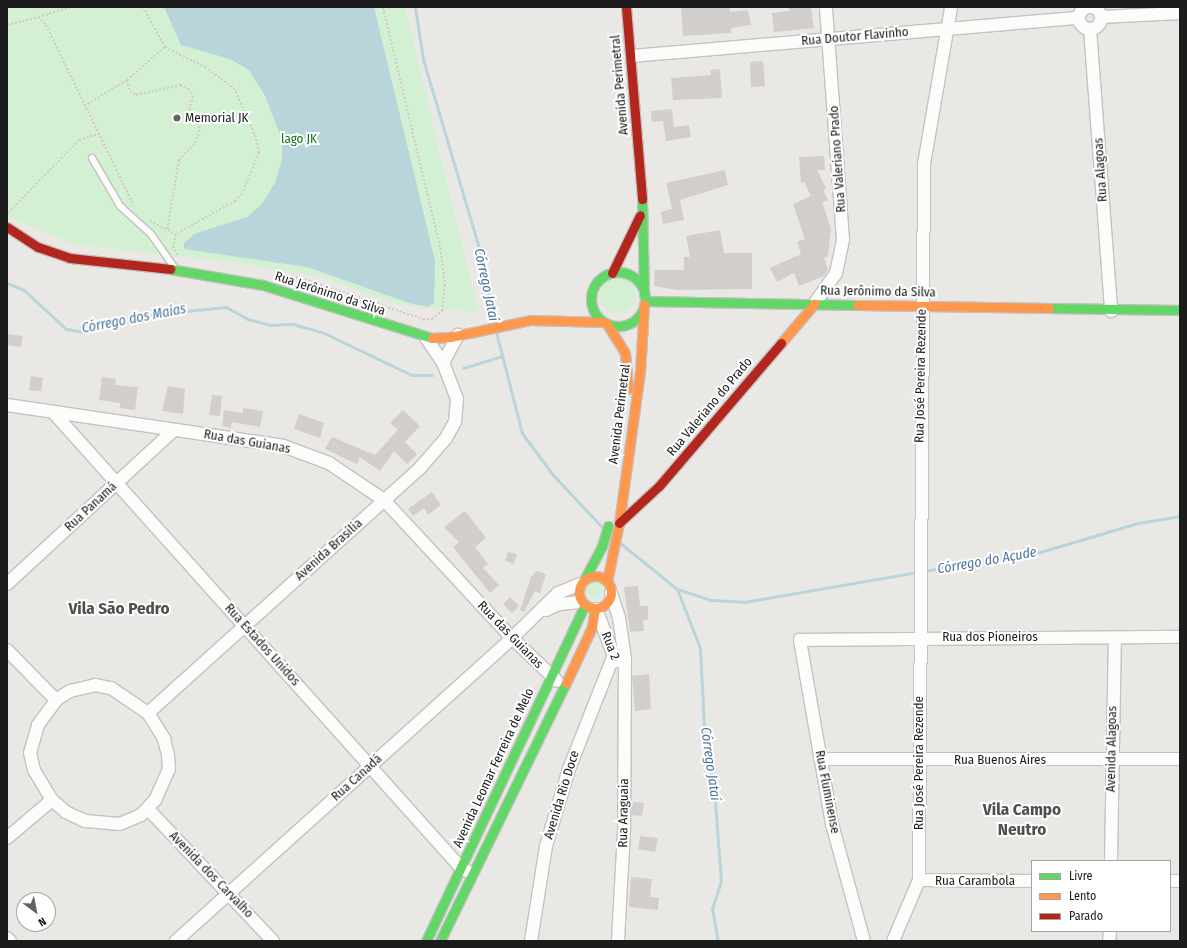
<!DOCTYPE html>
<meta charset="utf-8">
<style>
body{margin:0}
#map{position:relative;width:1187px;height:948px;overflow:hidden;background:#eae8e5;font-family:"Fira Sans Condensed",sans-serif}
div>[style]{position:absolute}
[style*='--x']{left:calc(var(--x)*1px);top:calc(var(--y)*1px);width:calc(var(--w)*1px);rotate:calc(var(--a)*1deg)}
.park>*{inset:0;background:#d3f0d2}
.round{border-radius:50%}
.water>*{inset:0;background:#b9d5dc}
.stream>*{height:3px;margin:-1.5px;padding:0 1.5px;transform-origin:1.5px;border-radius:1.5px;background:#b9d5dc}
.building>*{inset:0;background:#d1cecc}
.path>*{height:2px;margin-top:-1px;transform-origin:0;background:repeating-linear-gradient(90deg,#d5c7c5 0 2px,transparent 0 4px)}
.roads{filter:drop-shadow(1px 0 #c3c2c1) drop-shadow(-1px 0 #c3c2c1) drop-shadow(0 1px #c3c2c1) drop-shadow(0 -1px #c3c2c1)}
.lane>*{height:6px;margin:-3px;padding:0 3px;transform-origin:3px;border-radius:3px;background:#fcfcfb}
.street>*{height:12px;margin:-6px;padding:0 6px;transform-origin:6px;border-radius:6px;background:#fcfcfb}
.street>.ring{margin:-6px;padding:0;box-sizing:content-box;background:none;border:12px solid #fcfcfb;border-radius:50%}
.fast>*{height:9px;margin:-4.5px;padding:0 4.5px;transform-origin:4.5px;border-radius:4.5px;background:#63d668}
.fast>.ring{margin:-4.5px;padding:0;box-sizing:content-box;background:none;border:9px solid #63d668;border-radius:50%}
.slow>*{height:9px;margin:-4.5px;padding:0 4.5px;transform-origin:4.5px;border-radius:4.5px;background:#ff974d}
.slow>.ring{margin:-4.5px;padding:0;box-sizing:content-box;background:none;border:9px solid #ff974d;border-radius:50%}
.jam>*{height:9px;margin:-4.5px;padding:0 4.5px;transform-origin:4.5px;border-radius:4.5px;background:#b3261e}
.dots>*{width:11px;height:11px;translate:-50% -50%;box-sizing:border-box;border:2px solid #fff;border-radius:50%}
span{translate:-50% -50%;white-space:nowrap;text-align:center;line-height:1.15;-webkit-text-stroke:4px #fff;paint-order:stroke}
.street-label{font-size:13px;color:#1c1c1c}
.poi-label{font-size:13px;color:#1c1c1c}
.left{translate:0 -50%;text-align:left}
.park-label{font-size:13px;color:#117317}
.water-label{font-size:14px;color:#4b769e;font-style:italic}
.district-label{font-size:17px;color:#4f4f4f;font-weight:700}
.frame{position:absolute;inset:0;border:8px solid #1c1c1c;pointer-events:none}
.legend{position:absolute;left:1031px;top:860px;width:140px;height:72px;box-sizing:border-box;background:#fff;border:1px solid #a4a4a4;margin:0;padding:5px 7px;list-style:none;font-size:12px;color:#1c1c1c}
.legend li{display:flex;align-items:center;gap:8px;height:20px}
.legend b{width:20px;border:1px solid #a4a4a4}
.north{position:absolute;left:16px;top:892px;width:40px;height:40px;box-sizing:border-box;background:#fff;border:1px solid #a4a4a4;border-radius:50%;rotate:148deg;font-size:11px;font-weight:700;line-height:16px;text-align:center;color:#1c1c1c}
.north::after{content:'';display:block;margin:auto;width:14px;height:18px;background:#646362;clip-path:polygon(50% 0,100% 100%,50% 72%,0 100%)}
</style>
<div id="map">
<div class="park">
<i style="clip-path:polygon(7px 7px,405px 7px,478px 312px,397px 304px,326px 278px,234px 262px,77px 245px,11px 219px,7px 216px)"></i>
<i class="round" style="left:600px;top:277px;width:36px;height:36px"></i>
<i class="round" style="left:585px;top:579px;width:18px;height:18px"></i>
</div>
<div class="water">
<i style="clip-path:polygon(164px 7px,374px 7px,435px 261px,434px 303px,428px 307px,409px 303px,307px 267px,184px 249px,184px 243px,194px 234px,247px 217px,262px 204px,275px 183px,282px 160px,282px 139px,265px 96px,249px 70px,230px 59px,181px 45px)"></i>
</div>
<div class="stream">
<i style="--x:415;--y:7;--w:53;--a:81.3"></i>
<i style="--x:423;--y:59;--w:208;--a:73.5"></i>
<i style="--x:482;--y:258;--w:66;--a:79.5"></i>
<i style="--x:7;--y:283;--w:18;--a:22"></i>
<i style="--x:24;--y:290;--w:57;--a:42.9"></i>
<i style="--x:66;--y:329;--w:19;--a:9"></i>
<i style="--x:85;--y:332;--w:65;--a:-15.1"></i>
<i style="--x:148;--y:315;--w:78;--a:-5.9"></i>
<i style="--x:226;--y:307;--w:25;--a:29"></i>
<i style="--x:248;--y:319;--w:24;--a:15"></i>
<i style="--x:271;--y:325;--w:22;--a:-3"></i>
<i style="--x:293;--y:324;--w:32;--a:16"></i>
<i style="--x:324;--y:333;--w:83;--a:25.6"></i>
<i style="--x:399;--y:369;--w:14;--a:25"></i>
<i style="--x:412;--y:375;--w:20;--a:0"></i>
<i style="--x:496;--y:332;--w:104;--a:75.6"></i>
<i style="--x:522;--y:433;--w:52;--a:53.6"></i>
<i style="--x:553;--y:475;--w:71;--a:46.7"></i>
<i style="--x:463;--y:368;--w:39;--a:-17"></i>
<i style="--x:620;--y:543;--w:73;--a:38.9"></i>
<i style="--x:677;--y:589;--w:36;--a:18"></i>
<i style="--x:711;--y:600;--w:33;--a:3"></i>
<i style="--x:744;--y:602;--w:177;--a:-9.8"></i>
<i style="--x:923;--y:571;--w:119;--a:-9.2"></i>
<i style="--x:1040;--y:552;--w:102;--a:-16.5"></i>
<i style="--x:1138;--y:523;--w:43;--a:-9.5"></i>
<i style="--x:677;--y:589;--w:63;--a:68.7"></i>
<i style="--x:700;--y:648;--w:78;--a:87.1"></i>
<i style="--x:704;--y:726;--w:77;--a:81.8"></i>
<i style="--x:715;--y:802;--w:79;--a:85.7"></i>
<i style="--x:721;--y:881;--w:28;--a:108"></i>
<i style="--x:712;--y:908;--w:34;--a:80"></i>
</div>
<div class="building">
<i style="clip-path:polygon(681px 7px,730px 7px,730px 12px,748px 10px,751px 25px,731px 28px,731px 33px,683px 36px)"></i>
<i style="clip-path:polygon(789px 7px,811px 7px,814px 28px,774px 32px,772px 13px,789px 11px)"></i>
<i style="clip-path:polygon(763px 61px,765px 86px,751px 87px,750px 62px)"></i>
<i style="clip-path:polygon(720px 69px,722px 98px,673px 100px,671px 78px,711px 75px,710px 70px)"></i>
<i style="clip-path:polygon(672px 109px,674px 127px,689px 125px,691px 137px,666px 141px,663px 121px,652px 122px,651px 111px)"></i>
<i style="clip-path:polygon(824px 156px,825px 170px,817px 170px,826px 188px,823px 190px,828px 200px,822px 202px,831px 229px,828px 256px,824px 258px,828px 269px,824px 276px,799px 286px,794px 273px,777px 282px,770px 268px,801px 254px,797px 242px,805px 239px,793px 204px,811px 196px,804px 182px,801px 183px,799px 157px)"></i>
<i style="clip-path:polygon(725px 170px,728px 185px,680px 200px,684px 220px,663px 224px,661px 212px,672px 209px,666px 183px)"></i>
<i style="clip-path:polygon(720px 230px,724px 253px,752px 253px,752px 289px,677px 290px,654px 286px,655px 270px,684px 270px,684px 257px,690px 257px,686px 236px)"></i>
<i style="clip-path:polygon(7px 334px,23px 336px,21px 347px,7px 345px)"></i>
<i style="clip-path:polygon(31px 376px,43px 378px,41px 391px,29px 390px)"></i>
<i style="clip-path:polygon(102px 377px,116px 379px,115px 385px,138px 387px,135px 410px,120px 408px,120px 403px,99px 400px)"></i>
<i style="clip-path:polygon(168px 386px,185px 389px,183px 414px,162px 411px)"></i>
<i style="clip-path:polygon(212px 395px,222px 396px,220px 416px,209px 415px)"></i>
<i style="clip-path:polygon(243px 408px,263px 411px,260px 427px,232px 422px,231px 428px,222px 426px,224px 410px,243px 413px)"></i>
<i style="clip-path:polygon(403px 410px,420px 426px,405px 442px,417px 454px,407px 464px,394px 451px,380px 471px,360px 457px,357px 464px,325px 449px,332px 437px,375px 455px,398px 430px,390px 423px)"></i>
<i style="clip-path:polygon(299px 414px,324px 423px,320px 438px,294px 429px)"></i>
<i style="clip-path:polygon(432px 492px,441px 505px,428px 515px,424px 508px,413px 516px,408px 509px)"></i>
<i style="clip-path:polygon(465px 511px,486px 538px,475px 547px,488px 564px,483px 568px,499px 585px,490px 593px,453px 547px,459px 542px,444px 527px)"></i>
<i style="clip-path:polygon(508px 552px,517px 554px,514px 564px,505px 561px)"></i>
<i style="clip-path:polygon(536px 571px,546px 574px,540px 593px,535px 591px,524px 612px,520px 610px,531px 577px)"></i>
<i style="clip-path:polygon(638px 586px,640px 606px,648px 606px,648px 620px,643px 620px,644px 631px,630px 632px,624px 587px)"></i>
<i style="clip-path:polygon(510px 597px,519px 606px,512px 613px,503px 604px)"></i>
<i style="clip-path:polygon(649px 674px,651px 709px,635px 711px,632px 676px)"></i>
<i style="clip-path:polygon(632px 802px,644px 803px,642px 816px,632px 815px)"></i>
<i style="clip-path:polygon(640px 836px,658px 838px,655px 852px,638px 849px)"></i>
<i style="clip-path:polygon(631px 877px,652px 879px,650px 897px,659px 898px,658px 910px,629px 907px)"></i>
</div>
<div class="path">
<i style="--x:143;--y:7;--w:46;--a:61.2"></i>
<i style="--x:165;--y:47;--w:45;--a:26.6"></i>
<i style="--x:205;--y:67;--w:36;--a:36"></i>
<i style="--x:234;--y:88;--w:51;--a:65.9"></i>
<i style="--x:255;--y:135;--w:17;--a:77"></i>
<i style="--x:259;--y:152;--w:45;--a:112"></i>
<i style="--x:242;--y:194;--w:10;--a:135"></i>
<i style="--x:235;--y:201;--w:68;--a:150.8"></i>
<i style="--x:176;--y:234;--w:12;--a:104"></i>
<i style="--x:173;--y:246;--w:10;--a:66"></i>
<i style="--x:38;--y:17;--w:34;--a:-17"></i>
<i style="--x:7;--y:25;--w:32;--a:-14"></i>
<i style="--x:38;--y:17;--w:11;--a:45"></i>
<i style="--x:46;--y:25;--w:201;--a:64.1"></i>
<i style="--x:127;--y:80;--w:11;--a:75"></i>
<i style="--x:130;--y:91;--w:7;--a:34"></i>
<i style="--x:136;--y:95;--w:45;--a:-12.8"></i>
<i style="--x:180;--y:85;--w:10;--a:24"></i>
<i style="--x:189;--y:89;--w:8;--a:60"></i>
<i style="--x:193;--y:96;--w:15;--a:106"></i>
<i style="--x:189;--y:110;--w:12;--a:42"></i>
<i style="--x:198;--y:118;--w:12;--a:81"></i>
<i style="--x:200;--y:130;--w:15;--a:113"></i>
<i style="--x:194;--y:144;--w:22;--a:133"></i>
<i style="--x:179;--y:160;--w:72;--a:99.6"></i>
<i style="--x:84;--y:106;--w:50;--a:-31.2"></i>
<i style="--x:127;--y:80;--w:50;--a:-41"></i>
<i style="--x:8;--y:213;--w:102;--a:-45.8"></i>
<i style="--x:79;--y:140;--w:22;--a:-18"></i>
<i style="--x:150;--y:221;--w:29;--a:27"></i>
<i style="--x:276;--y:274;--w:25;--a:9"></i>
<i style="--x:301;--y:278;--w:129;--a:18.6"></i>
<i style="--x:423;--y:319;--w:9;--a:0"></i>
<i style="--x:432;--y:319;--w:13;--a:-39"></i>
<i style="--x:442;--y:311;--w:25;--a:-83"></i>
<i style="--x:445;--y:286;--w:39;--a:-97"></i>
<i style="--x:440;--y:247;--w:247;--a:-103.4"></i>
</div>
<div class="roads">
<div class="lane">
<i style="--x:92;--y:158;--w:56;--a:59.7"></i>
<i style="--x:120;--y:206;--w:42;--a:42.1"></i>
<i style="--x:151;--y:234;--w:40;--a:55.1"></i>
</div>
<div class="street">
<i class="ring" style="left:1079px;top:7px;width:10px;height:10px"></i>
<i style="--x:1101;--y:17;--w:79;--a:-2.9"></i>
<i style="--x:1090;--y:29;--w:283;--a:85.7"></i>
<i style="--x:632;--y:56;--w:448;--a:-4.9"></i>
<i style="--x:815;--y:303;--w:37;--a:-55"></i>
<i style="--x:836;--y:273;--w:34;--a:-78"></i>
<i style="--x:843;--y:240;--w:234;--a:-94.2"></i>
<i style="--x:443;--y:363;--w:32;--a:-62"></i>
<i style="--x:7;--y:405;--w:279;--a:8.4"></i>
<i style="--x:283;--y:446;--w:49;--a:20.3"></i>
<i style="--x:329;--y:463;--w:66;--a:33.9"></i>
<i style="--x:384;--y:500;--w:188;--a:47.2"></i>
<i style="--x:512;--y:638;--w:62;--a:43.7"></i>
<i style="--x:53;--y:412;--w:612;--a:48.18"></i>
<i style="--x:461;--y:868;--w:7;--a:27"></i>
<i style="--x:7;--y:584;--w:227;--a:-42.7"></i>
<i style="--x:611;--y:593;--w:26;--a:72"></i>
<i style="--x:619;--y:618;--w:40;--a:81.5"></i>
<i style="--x:625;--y:658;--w:174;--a:90.3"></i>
<i style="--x:624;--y:832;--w:109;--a:93.2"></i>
<i style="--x:596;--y:609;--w:56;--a:69"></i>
<i style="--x:546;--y:610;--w:14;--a:-25"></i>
<i style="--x:559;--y:604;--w:22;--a:-5"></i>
<i style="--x:7;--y:650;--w:70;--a:45.6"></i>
<i style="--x:95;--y:685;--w:16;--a:11"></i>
<i style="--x:111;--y:688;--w:45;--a:34"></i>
<i style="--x:148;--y:713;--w:31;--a:58"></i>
<i style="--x:164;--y:739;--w:16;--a:76"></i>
<i style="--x:168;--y:755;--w:14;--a:86"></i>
<i style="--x:169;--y:769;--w:34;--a:114"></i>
<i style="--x:155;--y:800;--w:21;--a:133"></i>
<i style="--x:141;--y:815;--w:23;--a:157"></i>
<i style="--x:120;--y:824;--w:35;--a:-175"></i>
<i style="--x:85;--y:821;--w:21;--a:-155"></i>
<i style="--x:66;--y:812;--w:18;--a:-139"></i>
<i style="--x:52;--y:800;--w:35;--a:-121"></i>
<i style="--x:34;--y:770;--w:17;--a:-103"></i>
<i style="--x:30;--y:753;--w:29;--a:-74"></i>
<i style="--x:38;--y:725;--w:31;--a:-54"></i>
<i style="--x:56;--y:700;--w:17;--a:-33"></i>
<i style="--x:70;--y:691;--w:26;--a:-13"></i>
<i style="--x:148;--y:713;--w:366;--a:-42"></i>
<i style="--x:420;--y:468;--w:40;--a:-49"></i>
<i style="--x:446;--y:438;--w:18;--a:-61"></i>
<i style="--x:455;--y:422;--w:23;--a:-85"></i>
<i style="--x:457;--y:399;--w:39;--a:-111"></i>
<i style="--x:443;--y:363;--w:30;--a:-124"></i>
<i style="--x:820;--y:759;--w:360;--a:0"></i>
<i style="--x:148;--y:809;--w:182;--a:46.6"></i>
<i style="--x:7;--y:838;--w:59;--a:-40.2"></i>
<i style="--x:1111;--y:861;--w:223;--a:-89"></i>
<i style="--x:919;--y:880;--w:113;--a:0.5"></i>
<i style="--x:1170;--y:881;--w:10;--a:0"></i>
<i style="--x:7;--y:938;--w:4;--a:45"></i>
<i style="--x:176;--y:941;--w:452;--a:-42"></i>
<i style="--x:512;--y:638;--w:64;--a:-44.4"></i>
<i style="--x:558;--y:593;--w:24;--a:-22"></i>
<i style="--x:531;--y:941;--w:96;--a:-81"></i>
<i style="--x:546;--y:846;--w:80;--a:-73.4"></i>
<i style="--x:569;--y:769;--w:123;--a:-68.5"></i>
<i style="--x:864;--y:941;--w:121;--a:-105.3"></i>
<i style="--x:832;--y:824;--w:187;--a:-99.9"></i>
<i style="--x:800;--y:640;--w:380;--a:-0.5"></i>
<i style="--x:893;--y:941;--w:66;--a:-66.9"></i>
<i style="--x:919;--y:880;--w:716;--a:-89.6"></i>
<i style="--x:924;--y:164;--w:159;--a:-80.2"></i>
<i style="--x:1109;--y:941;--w:10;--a:-84"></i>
</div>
<div class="fast">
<i style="--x:642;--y:199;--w:95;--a:88.8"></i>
<i style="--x:170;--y:269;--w:94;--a:9.8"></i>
<i style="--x:263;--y:285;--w:177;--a:17.4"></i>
<i class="ring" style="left:591px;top:272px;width:45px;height:45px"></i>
<i style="--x:645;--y:301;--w:212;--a:1.1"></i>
<i style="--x:1049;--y:308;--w:131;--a:0.9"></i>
<i style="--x:584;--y:580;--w:38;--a:-62"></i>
<i style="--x:602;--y:546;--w:21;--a:-73"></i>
<i style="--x:426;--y:941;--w:372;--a:-64.7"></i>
<i style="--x:440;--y:941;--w:287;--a:-64"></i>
</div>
<div class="slow">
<i style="--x:857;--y:305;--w:192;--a:0.9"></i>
<i style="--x:607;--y:324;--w:34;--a:58"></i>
<i style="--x:625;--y:353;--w:36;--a:85"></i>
<i style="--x:432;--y:338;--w:18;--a:-3"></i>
<i style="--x:450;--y:337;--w:83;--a:-11.9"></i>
<i style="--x:531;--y:320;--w:72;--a:1.6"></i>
<i style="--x:781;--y:343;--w:52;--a:-49.6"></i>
<i class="ring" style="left:579px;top:576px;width:23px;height:23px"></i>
<i style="--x:607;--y:581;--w:59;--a:-78.3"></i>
<i style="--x:619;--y:523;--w:152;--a:-82.1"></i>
<i style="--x:640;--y:372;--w:68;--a:-86.6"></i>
<i style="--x:566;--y:683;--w:62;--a:-65.1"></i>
<i style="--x:592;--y:627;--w:19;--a:-81"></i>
</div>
<div class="jam">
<i style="--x:626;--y:7;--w:193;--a:85.2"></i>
<i style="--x:7;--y:227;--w:37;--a:33"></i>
<i style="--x:38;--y:247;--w:34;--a:19"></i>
<i style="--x:70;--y:258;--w:101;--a:6.3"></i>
<i style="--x:612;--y:273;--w:64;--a:-64.2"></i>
<i style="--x:619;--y:523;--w:54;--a:-42.8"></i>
<i style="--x:659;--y:486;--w:188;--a:-49.5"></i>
</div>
</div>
<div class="dots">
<i style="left:177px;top:118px;background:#646362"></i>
</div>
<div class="street-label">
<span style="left:855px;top:37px;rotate:-5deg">Rua Doutor Flavinho</span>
<span style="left:620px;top:85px;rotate:-95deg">Avenida Perimetral</span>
<span style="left:838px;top:159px;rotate:-94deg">Rua Valeriano Prado</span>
<span style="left:1101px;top:170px;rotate:-94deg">Rua Alagoas</span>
<span style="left:878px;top:292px;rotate:1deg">Rua Jerônimo da Silva</span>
<span style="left:330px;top:294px;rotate:18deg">Rua Jerônimo da Silva</span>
<span style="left:921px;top:376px;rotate:-89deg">Rua José Pereira Rezende</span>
<span style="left:710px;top:407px;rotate:-50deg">Rua Valeriano do Prado</span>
<span style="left:620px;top:414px;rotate:-83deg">Avenida Perimetral</span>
<span style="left:247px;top:442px;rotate:10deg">Rua das Guianas</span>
<span style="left:91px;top:507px;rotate:-43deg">Rua Panamá</span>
<span style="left:329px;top:550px;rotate:-42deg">Avenida Brasília</span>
<span style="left:510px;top:635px;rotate:46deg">Rua das Guianas</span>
<span style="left:990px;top:637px">Rua dos Pioneiros</span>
<span style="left:262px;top:645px;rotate:48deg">Rua Estados Unidos</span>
<span style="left:610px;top:646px;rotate:68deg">Rua 2</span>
<span style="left:1112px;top:749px;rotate:-89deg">Avenida Alagoas</span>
<span style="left:1000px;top:760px">Rua Buenos Aires</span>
<span style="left:919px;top:763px;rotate:-90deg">Rua José Pereira Rezende</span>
<span style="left:494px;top:768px;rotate:-65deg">Avenida Leomar Ferreira de Melo</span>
<span style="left:357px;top:778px;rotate:-42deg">Rua Canadá</span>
<span style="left:827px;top:792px;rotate:79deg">Rua Fluminense</span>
<span style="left:562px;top:795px;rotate:-73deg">Avenida Rio Doce</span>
<span style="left:624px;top:813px;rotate:-89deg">Rua Araguaia</span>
<span style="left:211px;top:875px;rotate:46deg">Avenida dos Carvalho</span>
<span style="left:975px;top:881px">Rua Carambola</span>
</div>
<div class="poi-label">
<span class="left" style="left:185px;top:118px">Memorial JK</span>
</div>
<div class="park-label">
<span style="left:299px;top:139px">lago JK</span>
</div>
<div class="water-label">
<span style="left:486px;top:285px;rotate:78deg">Córrego Jataí</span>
<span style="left:134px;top:319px;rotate:-11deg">Córrego dos Maias</span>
<span style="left:987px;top:561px;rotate:-10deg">Córrego do Açude</span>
<span style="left:710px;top:764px;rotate:82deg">Córrego Jataí</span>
</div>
<div class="district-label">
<span style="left:119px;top:609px">Vila São Pedro</span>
<span style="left:1022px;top:820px">Vila Campo<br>Neutro</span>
</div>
<div class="frame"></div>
<ul class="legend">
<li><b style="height:5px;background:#63d668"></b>Livre</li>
<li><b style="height:5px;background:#ff974d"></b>Lento</li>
<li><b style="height:5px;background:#b3261e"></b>Parado</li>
</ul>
<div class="north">N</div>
</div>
